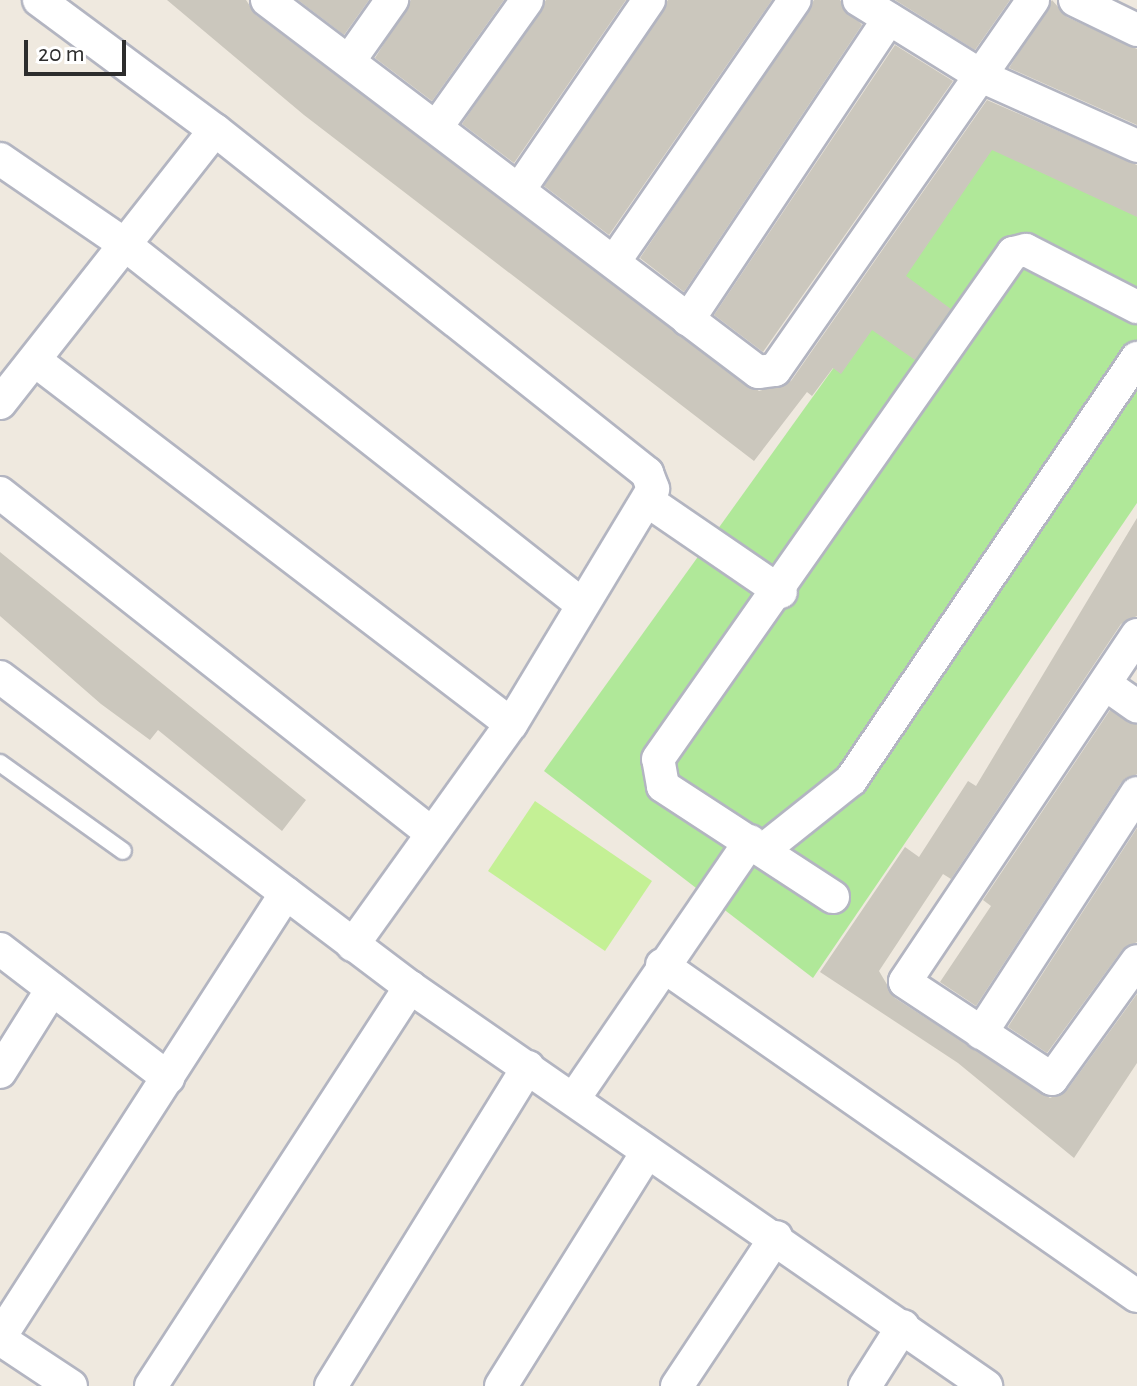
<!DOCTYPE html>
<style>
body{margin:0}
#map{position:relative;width:1137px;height:1386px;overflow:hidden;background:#efe9df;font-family:"Alegreya Sans",sans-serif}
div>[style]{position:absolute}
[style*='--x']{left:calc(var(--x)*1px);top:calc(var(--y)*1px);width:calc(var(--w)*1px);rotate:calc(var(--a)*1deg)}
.green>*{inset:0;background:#b0e899}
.pitch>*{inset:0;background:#c4f095}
.building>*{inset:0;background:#cbc7bd}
.roads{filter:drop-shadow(2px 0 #b3b5c1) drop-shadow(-2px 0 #b3b5c1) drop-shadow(0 2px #b3b5c1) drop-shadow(0 -2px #b3b5c1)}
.lane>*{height:16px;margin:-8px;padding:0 8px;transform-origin:8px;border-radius:8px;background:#fff}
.street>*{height:32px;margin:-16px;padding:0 16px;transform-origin:16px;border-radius:16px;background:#fff}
span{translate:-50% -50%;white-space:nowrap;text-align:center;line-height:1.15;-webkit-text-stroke:6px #fff;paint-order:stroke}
.scale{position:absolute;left:24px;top:40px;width:102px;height:36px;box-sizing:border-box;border:4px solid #2d2d2d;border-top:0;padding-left:10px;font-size:24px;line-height:28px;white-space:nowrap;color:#2d2d2d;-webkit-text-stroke:6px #fff;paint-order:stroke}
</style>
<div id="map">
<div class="green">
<i style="clip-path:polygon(993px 146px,1137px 215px,1137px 503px,813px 978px,544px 771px)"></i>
</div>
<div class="pitch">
<i style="clip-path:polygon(535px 801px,652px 881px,605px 951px,488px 871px)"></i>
</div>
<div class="building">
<i style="clip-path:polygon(167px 0,246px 0,256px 15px,759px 391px,791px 381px,987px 100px,1137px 165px,1137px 217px,992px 150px,906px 276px,951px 309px,915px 360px,872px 330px,841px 374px,833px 368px,812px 396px,807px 392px,754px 461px,304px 115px)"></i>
<i style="clip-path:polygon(298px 0,369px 0,344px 35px)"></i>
<i style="clip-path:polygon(411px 0,504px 0,432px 101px,375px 58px)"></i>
<i style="clip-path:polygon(546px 0,626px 0,514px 163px,462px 124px)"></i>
<i style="clip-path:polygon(668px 0,772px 0,609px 235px,544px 186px)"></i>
<i style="clip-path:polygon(814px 0,840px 0,862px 25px,684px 292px,640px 258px)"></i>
<i style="clip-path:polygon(895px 0,1010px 0,975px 50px)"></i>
<i style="clip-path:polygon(1052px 0,1067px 17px,1137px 49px,1137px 125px,1009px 68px)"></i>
<i style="clip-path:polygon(895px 45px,953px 81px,763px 352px,714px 315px)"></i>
<i style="clip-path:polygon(1137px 518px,1137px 616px,1121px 624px,951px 879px,943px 874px,879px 971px,895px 998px,1050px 1098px,1067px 1090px,1137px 994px,1137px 1063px,1074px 1158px,958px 1063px,820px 972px,905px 847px,919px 857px,968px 781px,976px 786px)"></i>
<i style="clip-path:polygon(0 552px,306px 800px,282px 831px,158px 730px,150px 740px,101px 704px,0 616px)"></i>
<i style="clip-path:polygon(1110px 710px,1137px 725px,1137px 774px,1121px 783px,976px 1006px,940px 982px,991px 906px,983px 900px)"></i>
<i style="clip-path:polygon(1137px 828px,1137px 942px,1122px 950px,1047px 1053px,1008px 1027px)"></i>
</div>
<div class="roads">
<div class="lane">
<i style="--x:0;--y:763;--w:151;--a:35.6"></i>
</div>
<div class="street">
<i style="--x:39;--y:0;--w:219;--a:36.5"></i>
<i style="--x:215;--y:130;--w:552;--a:38.45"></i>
<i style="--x:647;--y:473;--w:17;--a:69"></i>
<i style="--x:653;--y:489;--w:275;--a:121.1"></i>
<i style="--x:511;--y:724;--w:272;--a:125.6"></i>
<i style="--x:267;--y:0;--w:616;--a:37.15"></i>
<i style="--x:758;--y:372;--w:17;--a:-7"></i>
<i style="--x:775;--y:370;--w:451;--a:-55.1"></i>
<i style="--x:859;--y:0;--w:146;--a:31.8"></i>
<i style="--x:983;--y:77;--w:169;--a:24.1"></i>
<i style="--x:1075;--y:0;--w:69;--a:25.8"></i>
<i style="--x:349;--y:61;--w:75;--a:-54.8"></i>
<i style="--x:438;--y:125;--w:153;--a:-54.5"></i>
<i style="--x:0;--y:159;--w:150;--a:34.4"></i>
<i style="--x:124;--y:244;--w:580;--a:38.21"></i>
<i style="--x:519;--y:190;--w:230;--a:-55.6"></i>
<i style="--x:614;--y:262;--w:318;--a:-55.4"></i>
<i style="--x:688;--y:320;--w:362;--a:-56.3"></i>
<i style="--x:37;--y:362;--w:596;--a:37.37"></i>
<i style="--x:0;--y:403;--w:347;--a:-51.8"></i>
<i style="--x:0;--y:493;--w:548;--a:38.25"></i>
<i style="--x:648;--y:501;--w:161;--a:34.4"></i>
<i style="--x:1137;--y:635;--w:417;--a:123.8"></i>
<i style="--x:905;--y:982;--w:176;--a:33.4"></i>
<i style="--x:1052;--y:1079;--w:145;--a:-54.2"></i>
<i style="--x:0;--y:677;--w:514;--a:37.09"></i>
<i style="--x:410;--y:987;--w:701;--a:34.71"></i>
<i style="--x:1105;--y:684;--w:39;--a:35"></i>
<i style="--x:763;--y:850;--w:112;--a:-38.5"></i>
<i style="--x:851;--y:780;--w:510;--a:-55.87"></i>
<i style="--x:833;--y:897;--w:203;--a:-146.9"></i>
<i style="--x:663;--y:786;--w:27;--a:-100"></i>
<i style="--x:658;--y:759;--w:618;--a:-54.95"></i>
<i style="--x:1013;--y:253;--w:13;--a:-13"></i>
<i style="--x:1026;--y:250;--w:125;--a:27.2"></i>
<i style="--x:0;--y:949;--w:212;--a:37.5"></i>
<i style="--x:662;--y:965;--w:579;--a:34.87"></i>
<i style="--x:981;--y:1033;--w:286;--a:-57"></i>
<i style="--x:0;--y:1072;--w:98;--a:-57.9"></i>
<i style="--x:575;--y:1097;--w:310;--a:-55.6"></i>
<i style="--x:0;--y:1337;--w:528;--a:-57.21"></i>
<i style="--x:0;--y:1339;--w:85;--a:33.5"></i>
<i style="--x:151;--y:1386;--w:476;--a:-57"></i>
<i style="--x:331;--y:1386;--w:375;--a:-58.3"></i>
<i style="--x:501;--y:1386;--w:276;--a:-58"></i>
<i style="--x:677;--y:1386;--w:179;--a:-56.4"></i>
<i style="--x:865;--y:1386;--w:71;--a:-57.7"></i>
</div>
</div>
<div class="scale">20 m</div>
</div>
